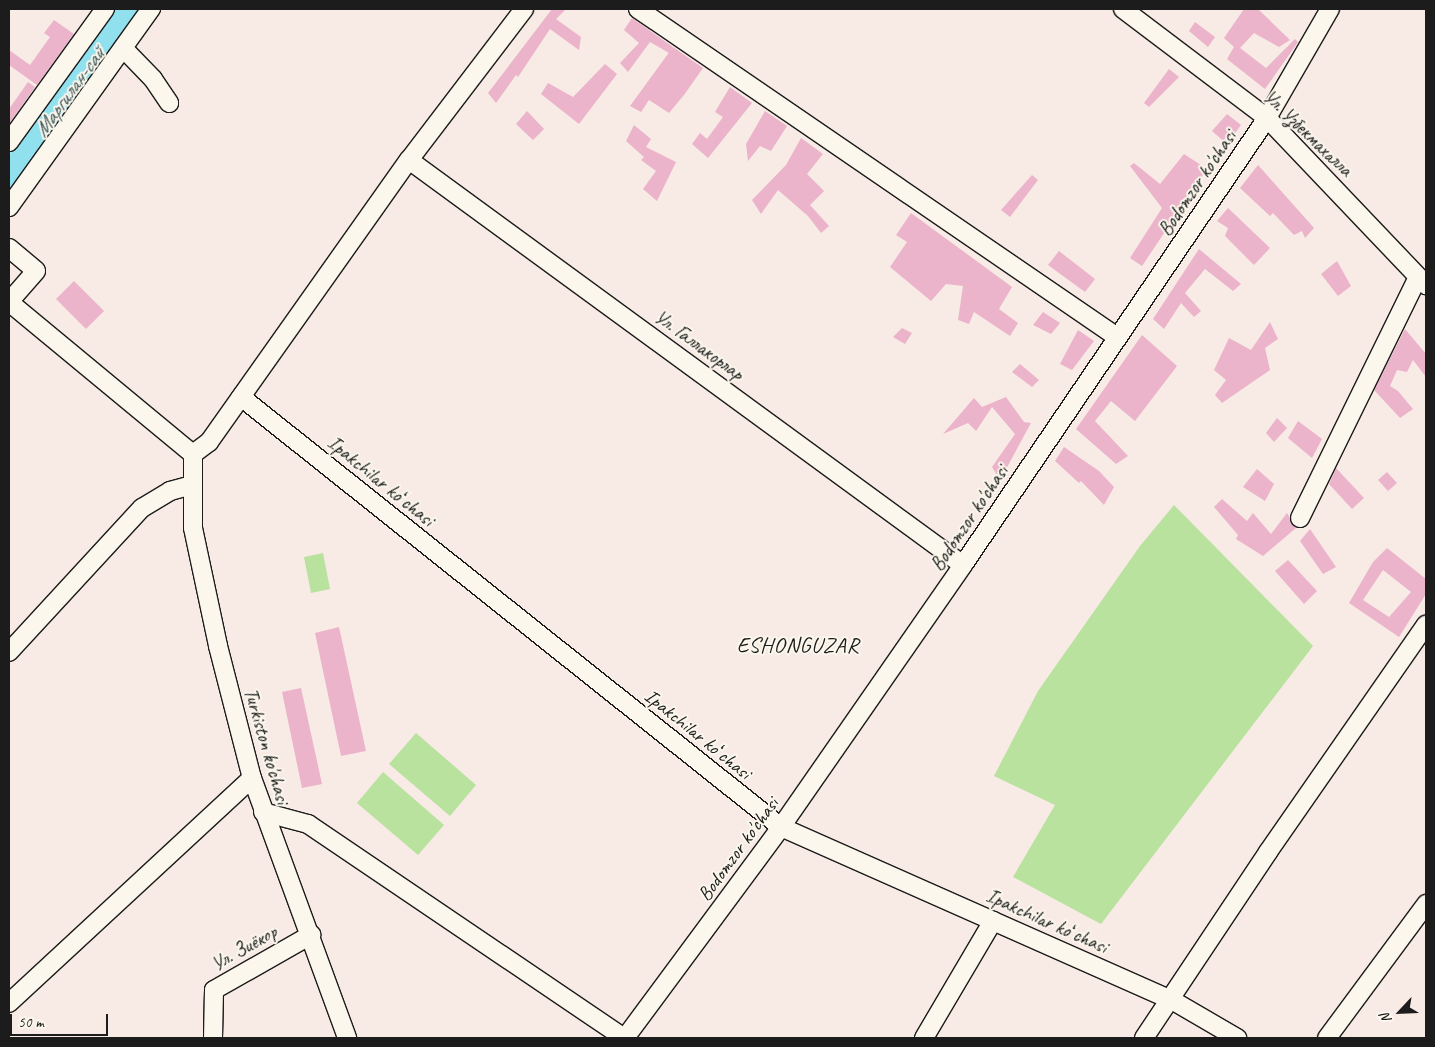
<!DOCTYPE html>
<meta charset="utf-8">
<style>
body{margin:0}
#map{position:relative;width:1435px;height:1047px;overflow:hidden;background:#f8eae5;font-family:Caveat,sans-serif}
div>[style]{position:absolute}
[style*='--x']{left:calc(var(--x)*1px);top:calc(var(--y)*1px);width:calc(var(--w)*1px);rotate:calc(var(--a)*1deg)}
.green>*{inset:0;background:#b8e29e}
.river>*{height:24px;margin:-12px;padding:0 12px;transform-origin:12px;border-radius:12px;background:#90e0ed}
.building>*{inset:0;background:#ebb4ca}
.roads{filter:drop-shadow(1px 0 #1c1c1c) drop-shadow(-1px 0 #1c1c1c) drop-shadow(0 1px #1c1c1c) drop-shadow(0 -1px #1c1c1c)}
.minor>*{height:18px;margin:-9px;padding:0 9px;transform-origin:9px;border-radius:9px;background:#fbf7ec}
span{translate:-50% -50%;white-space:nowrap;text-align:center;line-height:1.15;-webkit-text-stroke:4px #fbf7ec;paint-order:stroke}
.street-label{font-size:20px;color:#1c1c1c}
.water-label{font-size:21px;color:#3f575b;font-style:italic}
.quarter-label{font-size:22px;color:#1c1c1c;letter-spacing:1px}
.frame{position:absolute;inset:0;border:10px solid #1c1c1c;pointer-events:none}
.north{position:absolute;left:1375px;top:987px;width:50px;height:50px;-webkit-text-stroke:4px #fbf7ec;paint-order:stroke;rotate:245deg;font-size:14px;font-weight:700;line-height:20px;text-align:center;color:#1c1c1c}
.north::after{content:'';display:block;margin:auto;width:18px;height:22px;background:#1c1c1c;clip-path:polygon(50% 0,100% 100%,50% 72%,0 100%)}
.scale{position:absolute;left:10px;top:1014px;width:98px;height:22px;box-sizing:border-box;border:2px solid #1c1c1c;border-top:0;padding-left:6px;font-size:15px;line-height:18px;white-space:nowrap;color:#1c1c1c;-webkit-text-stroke:4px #fbf7ec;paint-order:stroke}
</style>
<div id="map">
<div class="green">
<i style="clip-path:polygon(1174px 505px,1313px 646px,1101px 924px,1013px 877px,1055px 805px,994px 776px,1038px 691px,1140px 546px)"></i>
<i style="clip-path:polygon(323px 553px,330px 589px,311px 593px,304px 557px)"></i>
<i style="clip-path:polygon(416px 733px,476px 785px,450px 816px,389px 764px)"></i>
<i style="clip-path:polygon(383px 772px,444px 825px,418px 855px,357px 803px)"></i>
</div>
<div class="river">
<i style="--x:9;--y:175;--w:205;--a:-53.9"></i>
</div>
<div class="building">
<i style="clip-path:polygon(552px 9px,566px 9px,556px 19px,581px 37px,579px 50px,550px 29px,518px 77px,516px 75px,496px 103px,488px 93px)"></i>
<i style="clip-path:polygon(1244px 9px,1258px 9px,1290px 40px,1279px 47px,1254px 33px,1240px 48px,1266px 68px,1295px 39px,1298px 42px,1265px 89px,1227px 59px,1234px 47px,1224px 38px)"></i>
<i style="clip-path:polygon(632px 18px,673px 47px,669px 53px,650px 42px,628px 72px,620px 63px,639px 43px,624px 30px)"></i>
<i style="clip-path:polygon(54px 20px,74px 34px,37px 85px,9px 65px,9px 50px,30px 65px,50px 37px,44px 33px)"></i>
<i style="clip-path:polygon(1195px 22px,1215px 37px,1208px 47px,1189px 31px)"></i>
<i style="clip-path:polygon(673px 47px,703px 68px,684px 95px,669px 113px,649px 100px,641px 112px,630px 106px)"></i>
<i style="clip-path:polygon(605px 64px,617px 74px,579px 124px,541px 94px,548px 83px,573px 97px)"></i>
<i style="clip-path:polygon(1169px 69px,1179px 77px,1149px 107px,1144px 103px)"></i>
<i style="clip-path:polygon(28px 82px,35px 87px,9px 124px,9px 109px)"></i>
<i style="clip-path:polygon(730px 87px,752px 103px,708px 158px,692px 144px,700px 133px,707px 139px,723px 117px,715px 112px)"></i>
<i style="clip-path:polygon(527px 111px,544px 129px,533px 140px,516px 124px)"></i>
<i style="clip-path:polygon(765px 111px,787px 126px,771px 151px,760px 146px,748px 161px,746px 144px)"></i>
<i style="clip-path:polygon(1227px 114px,1241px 125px,1227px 144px,1212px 131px)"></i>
<i style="clip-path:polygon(634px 125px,651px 139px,646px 147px,676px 162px,657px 201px,643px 189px,656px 171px,641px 160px,644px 157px,626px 141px)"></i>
<i style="clip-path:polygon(801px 138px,823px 154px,807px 174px,824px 191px,810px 205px,829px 226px,821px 233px,808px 216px,778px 190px,761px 214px,752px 200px,786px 165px)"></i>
<i style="clip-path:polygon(1184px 154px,1207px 169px,1142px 266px,1130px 258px,1162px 208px,1130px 166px,1134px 163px,1160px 184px)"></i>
<i style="clip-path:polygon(1258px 165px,1314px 228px,1305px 238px,1302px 231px,1294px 235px,1273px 213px,1270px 216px,1240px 188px)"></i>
<i style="clip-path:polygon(1032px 175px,1038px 180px,1010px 217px,1001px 210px)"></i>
<i style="clip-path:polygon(1228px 208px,1270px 248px,1254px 265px,1225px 236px,1228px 228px,1217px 221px)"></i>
<i style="clip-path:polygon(911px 213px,1012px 287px,999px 309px,1018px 323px,1010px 336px,974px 312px,969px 324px,958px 320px,963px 286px,946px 284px,931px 301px,890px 267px,907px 242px,896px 235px)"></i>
<i style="clip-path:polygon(1199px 249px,1241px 284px,1233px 291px,1205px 269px,1185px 293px,1201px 311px,1194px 317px,1181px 303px,1164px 329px,1153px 319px)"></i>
<i style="clip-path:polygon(1059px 251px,1095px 279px,1085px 292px,1048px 265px)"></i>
<i style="clip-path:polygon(1337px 261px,1351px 286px,1338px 296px,1321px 274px)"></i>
<i style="clip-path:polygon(74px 281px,104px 311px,86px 329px,56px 299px)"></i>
<i style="clip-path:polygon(1043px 312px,1060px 323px,1051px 334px,1033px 325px)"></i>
<i style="clip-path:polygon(1270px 322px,1278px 339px,1265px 348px,1270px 370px,1222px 403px,1215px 395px,1226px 380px,1214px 370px,1229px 338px,1251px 350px)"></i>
<i style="clip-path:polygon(902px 328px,912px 333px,905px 344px,893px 337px)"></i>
<i style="clip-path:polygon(1405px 329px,1426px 354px,1426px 377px,1413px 360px,1407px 372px,1397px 370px,1390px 386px,1398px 391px,1413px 409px,1400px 418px,1374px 390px)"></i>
<i style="clip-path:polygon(1078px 330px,1094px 341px,1072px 370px,1060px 364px)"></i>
<i style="clip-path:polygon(1142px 335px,1177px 366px,1135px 421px,1111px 401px,1095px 421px,1128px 456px,1116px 464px,1076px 429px)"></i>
<i style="clip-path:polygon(1020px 364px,1039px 380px,1032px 387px,1012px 372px)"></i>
<i style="clip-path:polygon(1006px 397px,1024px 422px,1031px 423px,1000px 480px,992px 467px,1015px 434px,992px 407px,976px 431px,968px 423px,943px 434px,974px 398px,982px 407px)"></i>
<i style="clip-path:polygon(1277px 418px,1287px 428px,1274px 442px,1266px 433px)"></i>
<i style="clip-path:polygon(1298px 421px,1322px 439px,1312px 458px,1288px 438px)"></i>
<i style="clip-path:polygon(1064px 447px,1099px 471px,1114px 487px,1104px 505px,1081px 481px,1079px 483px,1055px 461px)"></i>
<i style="clip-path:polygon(1336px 468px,1364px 498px,1352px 509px,1329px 484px)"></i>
<i style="clip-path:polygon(1257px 469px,1274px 484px,1265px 501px,1243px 487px)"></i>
<i style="clip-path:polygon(1387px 472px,1397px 483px,1388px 491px,1378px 480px)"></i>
<i style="clip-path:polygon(1222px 499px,1247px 521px,1253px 513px,1271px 534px,1287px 513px,1296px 528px,1263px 556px,1236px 539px,1238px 535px,1214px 507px)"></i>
<i style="clip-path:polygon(1310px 529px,1336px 567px,1323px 574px,1300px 541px)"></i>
<i style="clip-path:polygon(evenodd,1387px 548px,1426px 579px,1426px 594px,1399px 637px,1349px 603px,1373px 562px,1387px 548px,1383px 570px,1411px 592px,1389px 617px,1363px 600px,1383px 570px)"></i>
<i style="clip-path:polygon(1288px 560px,1317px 591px,1304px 604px,1275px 571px)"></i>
<i style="clip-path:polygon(339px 627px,366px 751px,341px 756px,315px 633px)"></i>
<i style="clip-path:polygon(301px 688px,322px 784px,302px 788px,282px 692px)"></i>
</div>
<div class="roads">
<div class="minor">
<i style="--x:638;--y:9;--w:581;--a:34.4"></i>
<i style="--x:1123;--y:9;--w:181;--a:37.1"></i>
<i style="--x:1267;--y:118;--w:231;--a:46.4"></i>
<i style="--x:123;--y:48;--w:43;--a:45.9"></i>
<i style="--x:153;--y:79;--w:29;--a:56"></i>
<i style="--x:9;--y:142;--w:164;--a:-54.2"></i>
<i style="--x:409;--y:160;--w:686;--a:36.17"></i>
<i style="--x:9;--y:207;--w:244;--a:-54.4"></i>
<i style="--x:9;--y:248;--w:35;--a:40"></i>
<i style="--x:36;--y:271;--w:41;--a:131.1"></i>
<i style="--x:9;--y:302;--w:239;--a:39.6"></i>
<i style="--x:241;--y:397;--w:690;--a:38.53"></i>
<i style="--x:781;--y:827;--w:425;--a:23.9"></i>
<i style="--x:1170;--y:999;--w:78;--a:30.2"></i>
<i style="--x:193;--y:454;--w:74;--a:90"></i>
<i style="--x:193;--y:528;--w:121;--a:78"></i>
<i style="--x:218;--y:646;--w:136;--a:75.6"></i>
<i style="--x:252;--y:778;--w:277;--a:69.9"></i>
<i style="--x:193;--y:454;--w:20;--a:-37"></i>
<i style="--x:209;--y:442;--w:346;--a:-54.7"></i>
<i style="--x:409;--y:160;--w:190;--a:-52.7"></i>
<i style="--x:1300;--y:518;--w:268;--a:-63.9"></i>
<i style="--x:9;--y:652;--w:196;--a:-47.3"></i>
<i style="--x:142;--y:508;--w:33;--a:-31"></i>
<i style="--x:170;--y:491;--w:23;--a:-15"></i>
<i style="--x:263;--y:812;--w:47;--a:14.9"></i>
<i style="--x:308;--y:824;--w:382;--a:34.1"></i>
<i style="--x:9;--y:1003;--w:331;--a:-42.8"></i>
<i style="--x:213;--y:1038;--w:48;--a:-88.8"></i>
<i style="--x:214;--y:990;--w:112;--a:-29.6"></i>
<i style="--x:625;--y:1038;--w:262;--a:-53.5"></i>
<i style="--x:781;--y:827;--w:319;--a:-55.2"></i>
<i style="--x:963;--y:565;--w:541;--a:-55.78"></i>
<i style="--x:1267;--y:118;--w:126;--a:-60"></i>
<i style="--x:924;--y:1038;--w:136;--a:-59.5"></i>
<i style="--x:1144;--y:1038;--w:224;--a:-56.3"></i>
<i style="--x:1268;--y:852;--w:277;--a:-55.2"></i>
<i style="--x:1327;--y:1038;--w:167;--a:-53.5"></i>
</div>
</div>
<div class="street-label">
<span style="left:1308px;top:133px;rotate:44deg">Ул. Узбекмахалла</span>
<span style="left:1197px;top:183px;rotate:-56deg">Bodomzor ko'chasi</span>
<span style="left:699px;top:345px;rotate:36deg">Ул. Галлакорлар</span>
<span style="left:381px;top:481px;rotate:39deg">Ipakchilar koʻchasi</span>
<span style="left:969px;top:518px;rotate:-56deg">Bodomzor ko'chasi</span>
<span style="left:698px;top:734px;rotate:39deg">Ipakchilar koʻchasi</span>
<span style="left:267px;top:746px;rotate:74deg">Turkiston ko'chasi</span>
<span style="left:738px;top:849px;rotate:-54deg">Bodomzor ko'chasi</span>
<span style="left:1047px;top:921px;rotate:24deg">Ipakchilar koʻchasi</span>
<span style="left:244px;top:948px;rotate:-30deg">Ул. Зиёкор</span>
</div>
<div class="water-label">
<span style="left:69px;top:92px;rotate:-54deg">Маргилан-сай</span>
</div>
<div class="quarter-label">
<span style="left:798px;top:646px">ESHONGUZAR</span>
</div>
<div class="frame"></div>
<div class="north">N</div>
<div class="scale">50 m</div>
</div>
